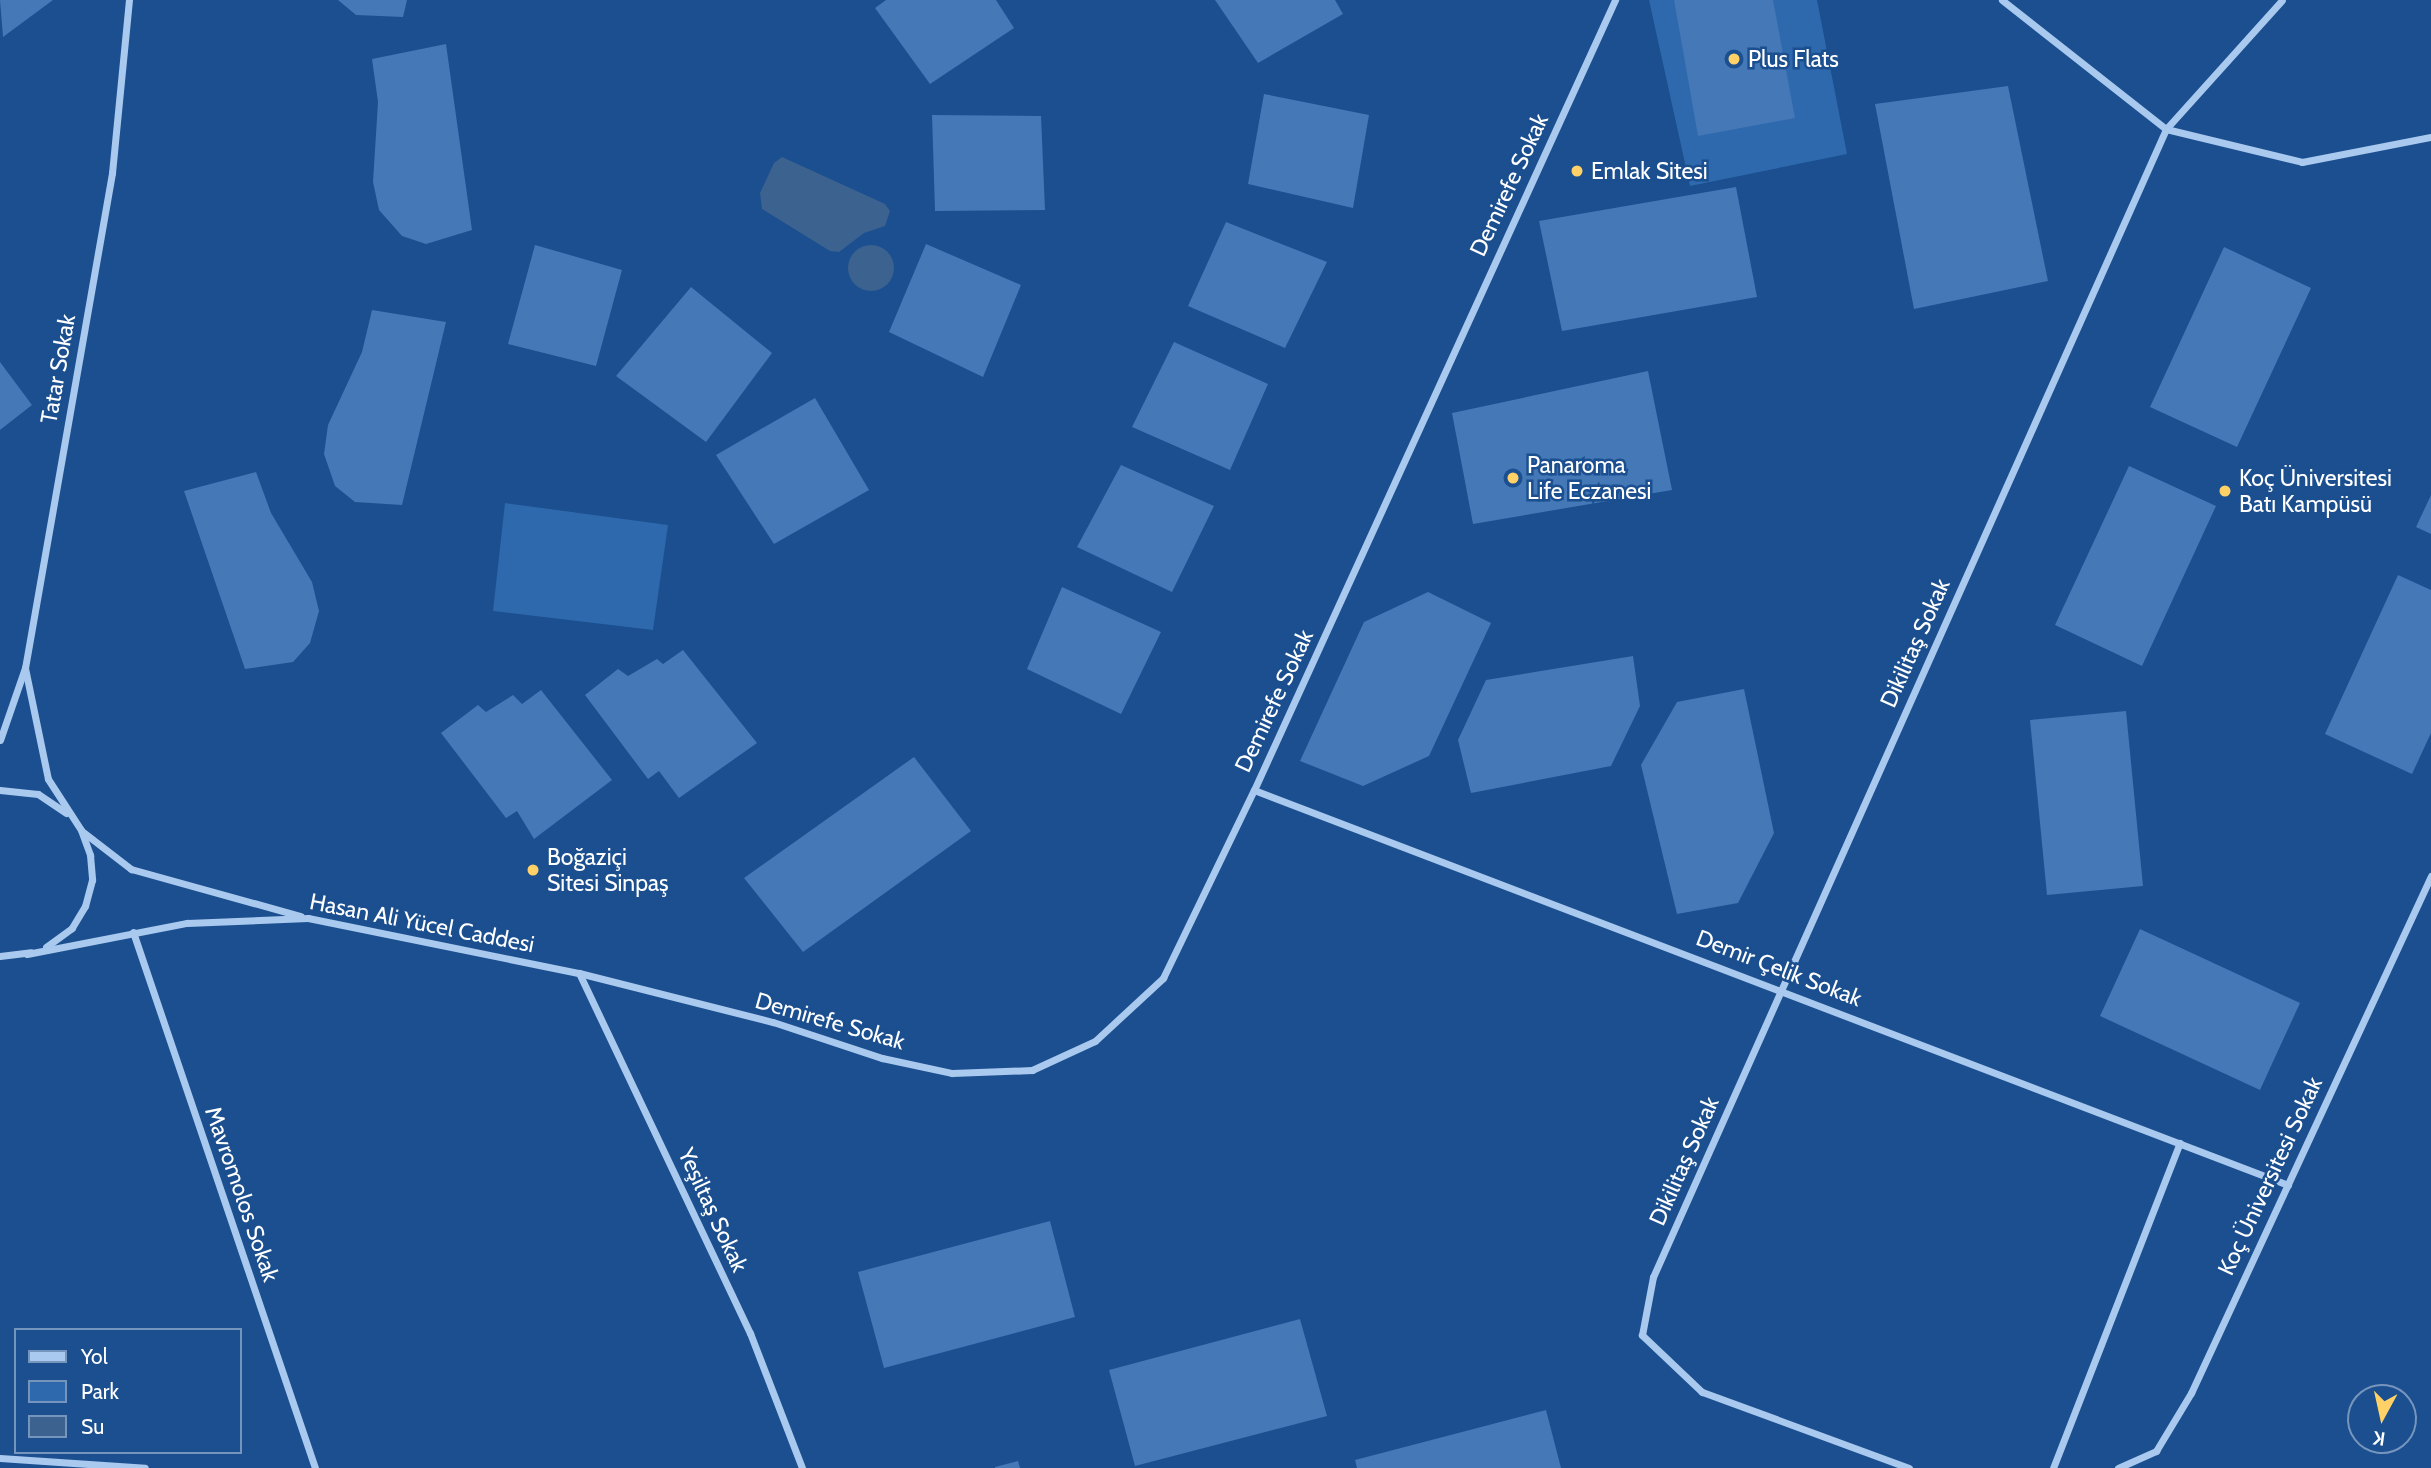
<!DOCTYPE html>
<meta charset="utf-8">
<style>
body{margin:0}
#map{position:relative;width:2431px;height:1468px;overflow:hidden;background:#1b4f8f;font-family:Cabin,sans-serif}
div>[style]{position:absolute}
[style*='--x']{left:calc(var(--x)*1px);top:calc(var(--y)*1px);width:calc(var(--w)*1px);rotate:calc(var(--a)*1deg)}
.green>*{inset:0;background:#2e69ad}
.water>*{inset:0;background:#3c6290}
.round{border-radius:50%}
.building>*{inset:0;background:#4478b7}
.street>*{height:7px;margin:-3.5px;padding:0 3.5px;transform-origin:3.5px;border-radius:3.5px;background:#a9c9ee}
.dots>*{width:19px;height:19px;translate:-50% -50%;box-sizing:border-box;border:4px solid #1b4f8f;border-radius:50%}
span{translate:-50% -50%;white-space:nowrap;text-align:center;line-height:1.15;-webkit-text-stroke:5px #1b4f8f;paint-order:stroke}
.poi-label{font-size:23px;color:#fff}
.left{translate:0 -50%;text-align:left}
.street-label{font-size:23px;color:#fff}
.legend{position:absolute;left:14px;top:1328px;width:228px;height:126px;box-sizing:border-box;background:#1b4f8f;border:2px solid #7695bc;margin:0;padding:9px 12px;list-style:none;font-size:21px;color:#fff}
.legend li{display:flex;align-items:center;gap:14px;height:35px}
.legend b{width:35px;border:2px solid #7695bc}
.north{position:absolute;left:2347px;top:1384px;width:70px;height:70px;box-sizing:border-box;background:#1b4f8f;border:2px solid #7695bc;border-radius:50%;rotate:188deg;font-size:19px;font-weight:700;line-height:28px;text-align:center;color:#fff}
.north::after{content:'';display:block;margin:auto;width:24px;height:32px;background:#ffd166;clip-path:polygon(50% 0,100% 100%,50% 72%,0 100%)}
</style>
<div id="map">
<div class="green">
<i style="clip-path:polygon(1649px 0,1817px 0,1847px 154px,1690px 186px)"></i>
<i style="clip-path:polygon(505px 503px,668px 525px,653px 630px,493px 611px)"></i>
</div>
<div class="water">
<i style="clip-path:polygon(782px 157px,885px 204px,890px 211px,885px 226px,864px 233px,839px 252px,830px 251px,762px 209px,760px 193px,774px 163px)"></i>
<i class="round" style="left:848px;top:245px;width:46px;height:46px"></i>
</div>
<div class="building">
<i style="clip-path:polygon(0 0,53px 0,3px 37px)"></i>
<i style="clip-path:polygon(338px 0,407px 0,403px 17px,356px 15px)"></i>
<i style="clip-path:polygon(886px 0,996px 0,1014px 28px,930px 84px,875px 8px)"></i>
<i style="clip-path:polygon(1215px 0,1335px 0,1343px 14px,1258px 63px)"></i>
<i style="clip-path:polygon(1674px 0,1773px 0,1795px 118px,1698px 136px)"></i>
<i style="clip-path:polygon(446px 44px,472px 230px,426px 244px,402px 236px,379px 210px,373px 182px,378px 102px,372px 59px)"></i>
<i style="clip-path:polygon(2008px 86px,2048px 281px,1914px 309px,1875px 104px)"></i>
<i style="clip-path:polygon(1264px 94px,1369px 115px,1353px 208px,1248px 184px)"></i>
<i style="clip-path:polygon(932px 115px,1041px 116px,1045px 210px,935px 211px)"></i>
<i style="clip-path:polygon(1736px 187px,1757px 297px,1562px 331px,1539px 221px)"></i>
<i style="clip-path:polygon(1226px 222px,1327px 262px,1285px 348px,1188px 306px)"></i>
<i style="clip-path:polygon(926px 244px,1021px 285px,983px 377px,889px 332px)"></i>
<i style="clip-path:polygon(535px 245px,622px 270px,596px 366px,508px 344px)"></i>
<i style="clip-path:polygon(2224px 247px,2311px 288px,2237px 447px,2150px 407px)"></i>
<i style="clip-path:polygon(691px 287px,772px 353px,706px 442px,616px 376px)"></i>
<i style="clip-path:polygon(372px 310px,446px 322px,402px 505px,355px 502px,335px 486px,324px 454px,328px 425px,362px 352px)"></i>
<i style="clip-path:polygon(1174px 342px,1268px 384px,1230px 470px,1132px 427px)"></i>
<i style="clip-path:polygon(0 362px,32px 405px,0 430px)"></i>
<i style="clip-path:polygon(1648px 371px,1672px 490px,1473px 524px,1452px 413px)"></i>
<i style="clip-path:polygon(815px 398px,869px 490px,774px 544px,716px 455px)"></i>
<i style="clip-path:polygon(1121px 465px,1214px 506px,1172px 592px,1077px 547px)"></i>
<i style="clip-path:polygon(2129px 466px,2216px 506px,2142px 666px,2055px 625px)"></i>
<i style="clip-path:polygon(256px 472px,271px 513px,312px 582px,319px 611px,310px 643px,293px 662px,245px 669px,184px 491px)"></i>
<i style="clip-path:polygon(2431px 495px,2431px 534px,2416px 527px)"></i>
<i style="clip-path:polygon(2398px 575px,2431px 590px,2431px 733px,2412px 774px,2325px 734px)"></i>
<i style="clip-path:polygon(1062px 587px,1161px 632px,1121px 714px,1027px 669px)"></i>
<i style="clip-path:polygon(1428px 592px,1491px 623px,1429px 756px,1363px 786px,1300px 761px,1364px 622px)"></i>
<i style="clip-path:polygon(683px 650px,757px 743px,679px 798px,659px 771px,648px 779px,585px 695px,618px 669px,628px 676px,657px 659px,663px 664px)"></i>
<i style="clip-path:polygon(1633px 656px,1640px 706px,1611px 766px,1471px 793px,1458px 740px,1486px 680px)"></i>
<i style="clip-path:polygon(1744px 689px,1774px 833px,1738px 903px,1677px 914px,1641px 765px,1677px 702px)"></i>
<i style="clip-path:polygon(541px 690px,612px 780px,534px 839px,517px 811px,506px 818px,441px 733px,478px 705px,486px 712px,513px 695px,522px 704px)"></i>
<i style="clip-path:polygon(2126px 711px,2143px 886px,2047px 895px,2030px 720px)"></i>
<i style="clip-path:polygon(914px 757px,971px 831px,803px 952px,744px 878px)"></i>
<i style="clip-path:polygon(2140px 929px,2300px 1003px,2260px 1090px,2100px 1016px)"></i>
<i style="clip-path:polygon(1050px 1221px,1075px 1317px,884px 1368px,858px 1272px)"></i>
<i style="clip-path:polygon(1300px 1319px,1327px 1416px,1135px 1466px,1109px 1370px)"></i>
<i style="clip-path:polygon(1546px 1410px,1561px 1468px,1357px 1468px,1355px 1460px)"></i>
<i style="clip-path:polygon(1018px 1461px,1020px 1468px,995px 1468px,995px 1467px)"></i>
</div>
<div class="street">
<i style="--x:2002;--y:0;--w:209;--a:38.2"></i>
<i style="--x:2166;--y:129;--w:140;--a:13.6"></i>
<i style="--x:2302;--y:162;--w:131;--a:-11"></i>
<i style="--x:25;--y:668;--w:113;--a:78.3"></i>
<i style="--x:48;--y:779;--w:61;--a:57.1"></i>
<i style="--x:81;--y:830;--w:27;--a:70"></i>
<i style="--x:90;--y:855;--w:25;--a:85"></i>
<i style="--x:92;--y:880;--w:27;--a:105"></i>
<i style="--x:85;--y:906;--w:26;--a:121"></i>
<i style="--x:72;--y:928;--w:32;--a:144"></i>
<i style="--x:0;--y:740;--w:76;--a:-70.9"></i>
<i style="--x:25;--y:668;--w:503;--a:-80.03"></i>
<i style="--x:112;--y:173;--w:174;--a:-84.4"></i>
<i style="--x:0;--y:790;--w:38;--a:6"></i>
<i style="--x:38;--y:794;--w:34;--a:34"></i>
<i style="--x:1254;--y:790;--w:1107;--a:20.91"></i>
<i style="--x:83;--y:832;--w:61;--a:37.6"></i>
<i style="--x:131;--y:869;--w:176;--a:15.5"></i>
<i style="--x:133;--y:932;--w:566;--a:71.24"></i>
<i style="--x:27;--y:954;--w:163;--a:-11"></i>
<i style="--x:187;--y:923;--w:121;--a:-2.4"></i>
<i style="--x:308;--y:918;--w:277;--a:11.5"></i>
<i style="--x:579;--y:973;--w:200;--a:14.2"></i>
<i style="--x:773;--y:1022;--w:115;--a:18.3"></i>
<i style="--x:882;--y:1058;--w:72;--a:12.1"></i>
<i style="--x:952;--y:1073;--w:80;--a:-2.1"></i>
<i style="--x:1032;--y:1070;--w:69;--a:-24.7"></i>
<i style="--x:1095;--y:1041;--w:93;--a:-42.8"></i>
<i style="--x:1163;--y:978;--w:209;--a:-64.2"></i>
<i style="--x:1254;--y:790;--w:869;--a:-65.44"></i>
<i style="--x:0;--y:956;--w:31;--a:-7"></i>
<i style="--x:579;--y:973;--w:399;--a:64.6"></i>
<i style="--x:750;--y:1333;--w:145;--a:68.9"></i>
<i style="--x:0;--y:1458;--w:145;--a:3.9"></i>
<i style="--x:1909;--y:1468;--w:221;--a:-159.8"></i>
<i style="--x:1702;--y:1392;--w:83;--a:-136.5"></i>
<i style="--x:1642;--y:1335;--w:59;--a:-79.3"></i>
<i style="--x:1653;--y:1277;--w:1257;--a:-65.92"></i>
<i style="--x:2166;--y:129;--w:173;--a:-48"></i>
<i style="--x:2053;--y:1468;--w:349;--a:-68.7"></i>
<i style="--x:2118;--y:1468;--w:42;--a:-24.1"></i>
<i style="--x:2156;--y:1451;--w:68;--a:-58.9"></i>
<i style="--x:2191;--y:1393;--w:570;--a:-65.1"></i>
</div>
<div class="dots">
<i style="left:1734px;top:59px;background:#ffd166"></i>
<i style="left:1577px;top:171px;background:#ffd166"></i>
<i style="left:1513px;top:478px;background:#ffd166"></i>
<i style="left:2225px;top:491px;background:#ffd166"></i>
<i style="left:533px;top:870px;background:#ffd166"></i>
</div>
<div class="poi-label">
<span class="left" style="left:1748px;top:59px">Plus Flats</span>
<span class="left" style="left:1591px;top:171px">Emlak Sitesi</span>
<span class="left" style="left:1527px;top:478px">Panaroma<br>Life Eczanesi</span>
<span class="left" style="left:2239px;top:491px">Koç Üniversitesi<br>Batı Kampüsü</span>
<span class="left" style="left:547px;top:870px">Boğaziçi<br>Sitesi Sinpaş</span>
</div>
<div class="street-label">
<span style="left:1509px;top:185px;rotate:-65deg">Demirefe Sokak</span>
<span style="left:58px;top:369px;rotate:-80deg">Tatar Sokak</span>
<span style="left:1915px;top:643px;rotate:-66deg">Dikilitaş Sokak</span>
<span style="left:1274px;top:701px;rotate:-65deg">Demirefe Sokak</span>
<span style="left:422px;top:923px;rotate:11deg">Hasan Ali Yücel Caddesi</span>
<span style="left:1779px;top:968px;rotate:21deg">Demir Çelik Sokak</span>
<span style="left:830px;top:1021px;rotate:16deg">Demirefe Sokak</span>
<span style="left:1684px;top:1161px;rotate:-66deg">Dikilitaş Sokak</span>
<span style="left:2270px;top:1176px;rotate:-65deg">Koç Üniversitesi Sokak</span>
<span style="left:242px;top:1194px;rotate:71deg">Mavromolos Sokak</span>
<span style="left:713px;top:1210px;rotate:65deg">Yeşiltaş Sokak</span>
</div>
<ul class="legend">
<li><b style="height:9px;background:#a9c9ee"></b>Yol</li>
<li><b style="height:19px;background:#2e69ad"></b>Park</li>
<li><b style="height:19px;background:#3c6290"></b>Su</li>
</ul>
<div class="north">K</div>
</div>
